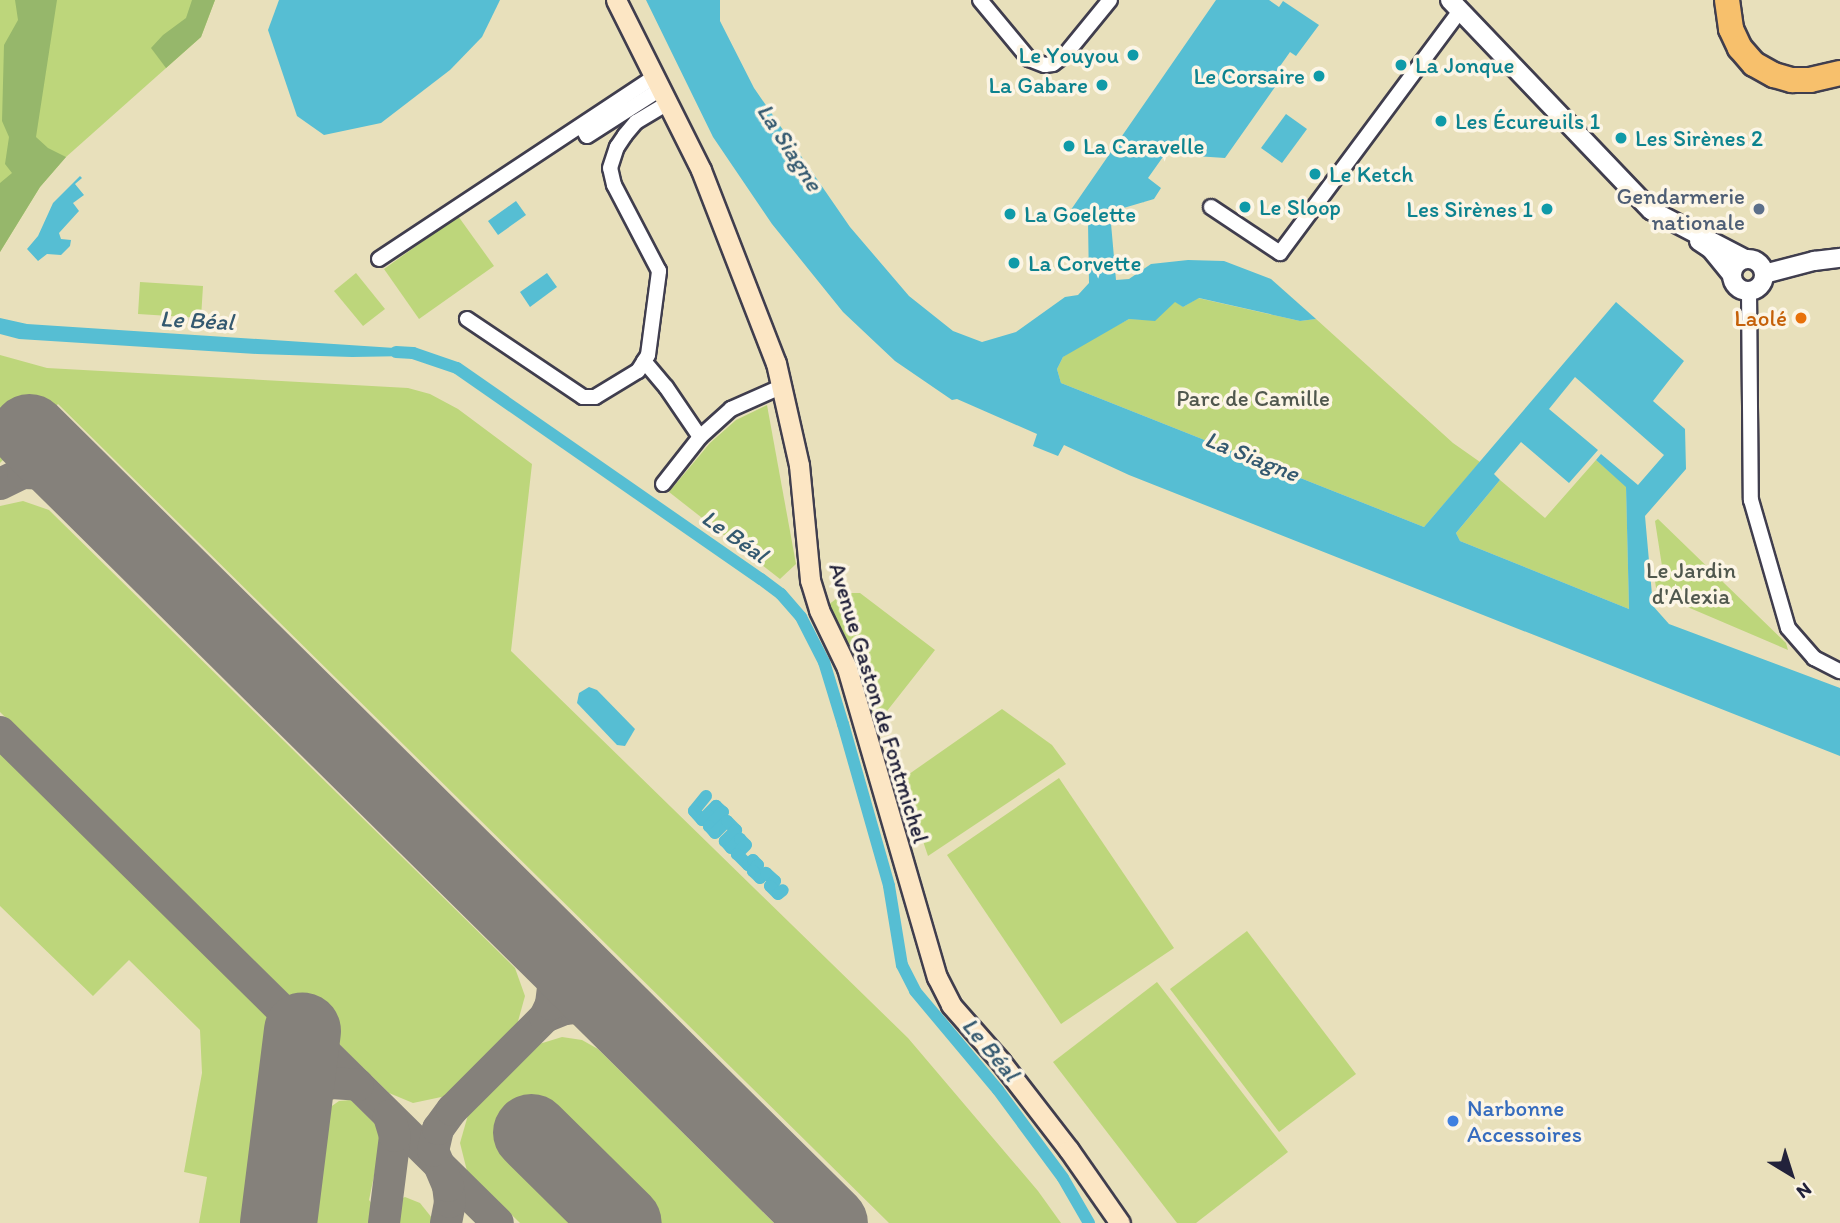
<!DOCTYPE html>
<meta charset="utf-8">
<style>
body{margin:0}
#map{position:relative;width:1840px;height:1223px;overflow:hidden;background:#e8e0bb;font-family:Itim,sans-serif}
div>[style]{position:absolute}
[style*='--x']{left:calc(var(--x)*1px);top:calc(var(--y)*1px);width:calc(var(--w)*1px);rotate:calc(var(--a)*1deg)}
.green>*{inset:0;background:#bdd67b}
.forest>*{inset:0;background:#96b76b}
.water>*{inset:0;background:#56bed3}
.canal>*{height:12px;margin:-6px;padding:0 6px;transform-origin:6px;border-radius:6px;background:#56bed3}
.taxiway>*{height:32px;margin:-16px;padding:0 16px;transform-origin:16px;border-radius:16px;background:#85817b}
.runway>*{height:77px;margin:-38.5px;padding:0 38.5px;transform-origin:38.5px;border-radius:38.5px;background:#85817b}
.roads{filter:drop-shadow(2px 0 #403e4e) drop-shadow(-2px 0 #403e4e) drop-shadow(0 2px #403e4e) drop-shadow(0 -2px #403e4e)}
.minor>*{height:14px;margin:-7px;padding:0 7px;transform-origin:7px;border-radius:7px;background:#fff}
.tertiary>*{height:18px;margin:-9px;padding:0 9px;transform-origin:9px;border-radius:9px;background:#fff}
.tertiary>.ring{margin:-9px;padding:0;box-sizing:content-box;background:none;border:18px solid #fff;border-radius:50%}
.secondary>*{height:19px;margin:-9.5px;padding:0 9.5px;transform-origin:9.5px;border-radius:9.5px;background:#fce6c4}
.motorway>*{height:24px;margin:-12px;padding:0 12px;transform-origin:12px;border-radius:12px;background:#f7c06c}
.dots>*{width:19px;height:19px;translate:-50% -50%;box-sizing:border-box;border:4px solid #fcf5e5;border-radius:50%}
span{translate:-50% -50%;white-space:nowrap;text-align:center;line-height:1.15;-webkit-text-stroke:7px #fcf5e5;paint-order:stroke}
.culture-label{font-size:23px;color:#0d838f}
.right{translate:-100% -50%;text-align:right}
.left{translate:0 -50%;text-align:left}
.service-label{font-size:23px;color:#4e5e75}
.food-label{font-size:23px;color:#c56008}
.park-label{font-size:23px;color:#50584e}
.street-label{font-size:23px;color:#22223b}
.shop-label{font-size:23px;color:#366cbe}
.water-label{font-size:24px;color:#345970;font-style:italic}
.north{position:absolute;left:1756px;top:1139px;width:70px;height:70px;-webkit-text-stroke:5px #fcf5e5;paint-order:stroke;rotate:142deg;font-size:19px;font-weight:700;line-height:28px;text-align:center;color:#22223b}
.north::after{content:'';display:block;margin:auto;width:24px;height:32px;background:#22223b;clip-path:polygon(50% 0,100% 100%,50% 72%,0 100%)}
</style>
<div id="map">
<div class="green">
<i style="clip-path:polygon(0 0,215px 0,201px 37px,66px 157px,40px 187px,0 252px)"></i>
<i style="clip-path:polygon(458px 216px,494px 266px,419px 319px,384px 269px)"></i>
<i style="clip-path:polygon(356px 273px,385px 309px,363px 326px,334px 291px)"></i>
<i style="clip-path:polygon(140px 282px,203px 286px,201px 318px,138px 314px)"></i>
<i style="clip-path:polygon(1198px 298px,1300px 321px,1316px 319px,1453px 443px,1480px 462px,1424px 527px,1061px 383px,1057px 369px,1063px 357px,1078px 346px,1129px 319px,1155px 320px,1175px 301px,1183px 307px)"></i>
<i style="clip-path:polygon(0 355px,47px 368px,408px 388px,430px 394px,458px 409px,532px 464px,511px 651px,908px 1038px,1038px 1191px,1061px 1223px,889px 1223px,58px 404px,0 463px)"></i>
<i style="clip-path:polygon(767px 405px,796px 564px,780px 579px,669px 492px,710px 443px,736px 420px)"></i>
<i style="clip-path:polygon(1596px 460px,1626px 486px,1629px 609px,1460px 541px,1456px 533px,1500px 480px,1545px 518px)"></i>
<i style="clip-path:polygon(23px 501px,49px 510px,515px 968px,525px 996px,517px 1025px,446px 1096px,413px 1103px,389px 1093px,0 712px,0 506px)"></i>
<i style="clip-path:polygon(1658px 519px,1786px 643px,1788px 650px,1657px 594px,1655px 581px,1664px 579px,1655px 521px)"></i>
<i style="clip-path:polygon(844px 593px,860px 593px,935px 650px,876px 725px,851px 648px,828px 605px)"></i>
<i style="clip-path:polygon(1002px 709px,1052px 745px,1066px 764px,928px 856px,902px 779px)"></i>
<i style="clip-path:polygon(0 752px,269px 1019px,273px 1032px,271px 1062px,251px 1223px,199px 1223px,207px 1177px,184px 1172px,202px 1073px,200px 1030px,129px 960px,93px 996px,0 906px)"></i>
<i style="clip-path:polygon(1059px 778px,1174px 948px,1061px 1024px,947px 855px)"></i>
<i style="clip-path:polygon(1247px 931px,1356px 1074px,1279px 1132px,1170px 989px)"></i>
<i style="clip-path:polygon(1157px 982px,1288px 1152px,1196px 1223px,1177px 1223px,1053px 1062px)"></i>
<i style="clip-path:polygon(562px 1037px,582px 1040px,598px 1049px,774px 1223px,520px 1223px,467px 1171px,460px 1143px,468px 1115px,536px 1045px)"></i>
<i style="clip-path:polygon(351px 1100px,383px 1132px,369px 1200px,378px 1211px,376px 1223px,310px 1223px,322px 1121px,329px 1108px,339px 1101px)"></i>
<i style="clip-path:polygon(405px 1197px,420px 1203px,436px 1223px,393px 1223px,396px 1201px)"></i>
</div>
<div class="forest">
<i style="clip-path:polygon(15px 0,57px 0,36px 137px,48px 148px,66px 157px,40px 187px,0 252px,0 183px,12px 173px,5px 164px,9px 137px,2px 121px,4px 45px,18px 20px)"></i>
<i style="clip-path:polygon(192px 0,215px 0,201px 37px,166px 68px,151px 48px,163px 35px,186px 18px)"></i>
</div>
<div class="water">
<i style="clip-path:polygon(279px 0,500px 0,482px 37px,450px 70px,381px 123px,324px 135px,297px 116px,268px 30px)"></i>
<i style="clip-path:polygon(evenodd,646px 0,720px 0,720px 21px,754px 88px,850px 227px,909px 296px,953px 331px,982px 342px,1016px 332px,1065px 297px,1078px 295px,1089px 283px,1088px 222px,1075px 225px,1068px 214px,1216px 0,1269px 0,1279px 7px,1283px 1px,1319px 25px,1296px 56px,1290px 52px,1269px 82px,1275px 87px,1225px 158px,1165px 154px,1148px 178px,1161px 188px,1154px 199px,1110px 212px,1116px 280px,1129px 279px,1151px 264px,1188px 260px,1224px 261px,1271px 279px,1316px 319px,1300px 321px,1199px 298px,1183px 307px,1175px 302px,1155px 321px,1129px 319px,1063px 357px,1057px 369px,1061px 383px,1424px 527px,1616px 302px,1684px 361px,1653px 401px,1685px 429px,1686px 469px,1645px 516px,1653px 606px,1669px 624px,1840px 688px,1840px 756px,1129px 475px,1064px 445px,1058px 456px,1033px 446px,1037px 434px,957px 399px,952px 400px,895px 361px,843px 312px,772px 224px,713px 137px,646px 0,1575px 377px,1664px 455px,1638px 485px,1601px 454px,1596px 460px,1626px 487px,1629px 609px,1460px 541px,1456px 533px,1500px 480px,1494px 474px,1521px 442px,1569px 483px,1598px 450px,1549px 409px,1575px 377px)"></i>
<i style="clip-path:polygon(1286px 114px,1307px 129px,1282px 163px,1261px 148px)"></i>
<i style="clip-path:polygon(80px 176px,82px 178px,75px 184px,84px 195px,73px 203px,79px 211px,59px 233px,61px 239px,71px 240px,70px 246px,61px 255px,47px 254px,38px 261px,27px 249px,38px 236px,53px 203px)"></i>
<i style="clip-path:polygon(516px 201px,526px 215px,498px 235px,488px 221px)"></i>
<i style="clip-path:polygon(547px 273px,557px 287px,530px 307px,520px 292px)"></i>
<i style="clip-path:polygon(0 318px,27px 324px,410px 349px,413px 353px,409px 356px,352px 357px,257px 354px,19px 339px,0 334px)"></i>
<i style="clip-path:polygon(589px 687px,597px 690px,635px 729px,625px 746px,617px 745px,577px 703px,579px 693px)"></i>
</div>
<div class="canal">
<i style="--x:396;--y:352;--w:17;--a:3"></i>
<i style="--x:413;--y:353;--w:46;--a:18.8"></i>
<i style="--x:457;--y:368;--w:370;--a:34.8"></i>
<i style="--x:761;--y:579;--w:25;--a:37"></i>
<i style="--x:781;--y:594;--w:30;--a:49"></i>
<i style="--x:801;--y:617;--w:51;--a:62.9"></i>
<i style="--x:824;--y:662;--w:65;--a:73"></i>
<i style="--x:843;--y:724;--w:168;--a:74.1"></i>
<i style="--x:889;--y:886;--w:80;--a:80.7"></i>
<i style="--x:902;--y:965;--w:29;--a:63"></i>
<i style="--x:915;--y:991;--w:129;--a:50"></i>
<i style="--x:998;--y:1090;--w:109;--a:53.5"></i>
<i style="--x:1063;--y:1178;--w:52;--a:60"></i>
<i style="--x:706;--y:796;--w:19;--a:129"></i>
<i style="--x:694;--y:811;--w:12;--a:48"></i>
<i style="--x:702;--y:820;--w:20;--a:-45"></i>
<i style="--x:716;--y:806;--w:9;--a:41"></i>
<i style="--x:723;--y:812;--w:20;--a:135"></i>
<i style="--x:709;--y:826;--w:9;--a:49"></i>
<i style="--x:715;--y:833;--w:17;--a:-45"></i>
<i style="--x:727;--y:821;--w:13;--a:45"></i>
<i style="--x:736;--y:830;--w:16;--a:135"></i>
<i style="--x:725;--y:841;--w:9;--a:49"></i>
<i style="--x:731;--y:848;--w:13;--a:-45"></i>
<i style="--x:740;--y:839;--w:8;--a:45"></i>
<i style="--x:746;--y:845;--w:13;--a:135"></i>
<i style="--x:737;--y:854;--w:16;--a:45"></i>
<i style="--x:748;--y:865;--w:7;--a:-45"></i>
<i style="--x:753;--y:860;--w:7;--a:45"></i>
<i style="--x:758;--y:865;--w:8;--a:130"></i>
<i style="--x:753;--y:871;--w:10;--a:45"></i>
<i style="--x:760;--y:878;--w:8;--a:-40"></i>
<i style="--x:766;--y:873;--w:12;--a:42"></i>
<i style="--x:775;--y:881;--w:7;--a:135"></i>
<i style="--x:770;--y:886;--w:11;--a:45"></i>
<i style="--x:778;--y:894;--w:6;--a:-39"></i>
</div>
<div class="taxiway">
<i style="--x:0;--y:484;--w:25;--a:-26"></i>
<i style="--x:23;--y:473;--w:35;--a:2"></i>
<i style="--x:58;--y:474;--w:41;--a:31"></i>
<i style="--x:0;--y:732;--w:699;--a:44.59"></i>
<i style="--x:545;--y:1017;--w:22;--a:-22"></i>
<i style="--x:565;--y:1009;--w:19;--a:-6"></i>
<i style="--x:584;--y:1007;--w:16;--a:11"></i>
<i style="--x:600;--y:1010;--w:29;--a:25"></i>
<i style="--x:291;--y:1117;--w:26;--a:-53"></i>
<i style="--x:307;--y:1096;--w:14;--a:-39"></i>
<i style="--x:318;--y:1087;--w:15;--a:-16"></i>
<i style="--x:332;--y:1083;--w:26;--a:4"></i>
<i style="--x:384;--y:1223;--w:88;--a:-82.8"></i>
<i style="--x:395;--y:1136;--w:21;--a:-107"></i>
<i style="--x:446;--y:1223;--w:21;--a:-79"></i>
<i style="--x:450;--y:1202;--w:16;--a:-97"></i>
<i style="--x:448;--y:1186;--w:38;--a:-113"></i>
<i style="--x:433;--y:1151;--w:23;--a:-77"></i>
<i style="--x:438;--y:1129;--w:24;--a:-54"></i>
<i style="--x:452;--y:1110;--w:132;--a:-45"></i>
<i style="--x:545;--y:1017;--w:14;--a:-65"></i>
<i style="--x:551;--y:1004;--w:31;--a:-83"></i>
<i style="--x:555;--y:973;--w:22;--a:-111"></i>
<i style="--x:547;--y:952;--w:28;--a:-125"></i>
</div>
<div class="runway">
<i style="--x:29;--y:432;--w:1125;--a:44.68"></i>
<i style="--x:531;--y:1132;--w:129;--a:44.7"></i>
<i style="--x:278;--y:1223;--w:194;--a:-82.9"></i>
</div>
<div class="roads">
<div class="minor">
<i style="--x:980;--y:0;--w:77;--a:50.3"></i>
<i style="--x:1029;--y:59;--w:17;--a:21"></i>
<i style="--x:1045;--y:65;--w:8;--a:-7"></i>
<i style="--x:1053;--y:64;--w:15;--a:-37"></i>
<i style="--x:1065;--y:55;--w:71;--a:-50.7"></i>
<i style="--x:582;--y:127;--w:10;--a:61"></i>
<i style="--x:587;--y:136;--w:89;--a:-32.6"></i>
<i style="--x:1211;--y:207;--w:83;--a:33.7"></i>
<i style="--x:1280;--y:253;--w:302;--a:-53.4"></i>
<i style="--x:379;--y:259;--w:332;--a:-33.5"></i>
<i style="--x:1749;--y:291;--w:209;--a:89.5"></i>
<i style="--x:1751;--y:500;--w:133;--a:73.9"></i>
<i style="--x:1788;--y:628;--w:40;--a:49"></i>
<i style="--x:1814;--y:658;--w:29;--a:27"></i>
<i style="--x:467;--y:319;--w:140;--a:33.9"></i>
<i style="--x:583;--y:397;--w:12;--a:0"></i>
<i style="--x:595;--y:397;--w:50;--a:-31.2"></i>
<i style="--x:638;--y:371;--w:19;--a:-58"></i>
<i style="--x:648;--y:355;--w:85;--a:-82.5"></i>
<i style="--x:659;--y:271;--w:97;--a:-117.6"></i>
<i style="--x:614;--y:185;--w:17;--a:-103"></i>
<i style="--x:610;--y:168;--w:22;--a:-72"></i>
<i style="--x:617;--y:147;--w:14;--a:-56"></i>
<i style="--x:625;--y:135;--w:17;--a:-50"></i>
<i style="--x:636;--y:122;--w:39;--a:-31"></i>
<i style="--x:644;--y:361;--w:34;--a:50"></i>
<i style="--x:666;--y:387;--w:60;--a:55.8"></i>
<i style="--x:663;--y:484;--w:60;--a:-51.8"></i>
<i style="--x:700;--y:437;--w:42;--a:-42.1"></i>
<i style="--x:731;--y:409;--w:57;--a:-23.9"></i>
</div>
<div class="tertiary">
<i style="--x:1450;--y:0;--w:291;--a:46.3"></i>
<i style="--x:1651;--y:210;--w:106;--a:27.5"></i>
<i style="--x:1699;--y:241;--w:14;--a:34"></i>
<i style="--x:1711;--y:249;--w:33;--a:51"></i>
<i class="ring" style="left:1732px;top:259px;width:14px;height:14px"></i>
<i style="--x:1764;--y:274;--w:52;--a:-14.6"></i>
<i style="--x:1814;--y:261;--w:26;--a:-7"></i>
</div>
<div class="secondary">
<i style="--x:616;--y:0;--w:190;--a:63.4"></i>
<i style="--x:701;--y:170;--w:207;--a:68.8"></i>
<i style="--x:776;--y:363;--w:105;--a:77.3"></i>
<i style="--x:799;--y:465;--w:116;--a:84.5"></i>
<i style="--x:810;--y:580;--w:31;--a:73"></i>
<i style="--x:819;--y:610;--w:64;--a:64.2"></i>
<i style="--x:847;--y:668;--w:322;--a:73.8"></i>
<i style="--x:937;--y:977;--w:31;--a:63"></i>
<i style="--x:951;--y:1005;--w:76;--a:48.7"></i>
<i style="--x:1001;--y:1062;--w:111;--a:52.3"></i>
<i style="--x:1069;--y:1150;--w:89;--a:55.1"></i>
</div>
<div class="motorway">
<i style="--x:1727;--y:0;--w:29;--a:82"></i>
<i style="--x:1731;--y:29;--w:21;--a:65"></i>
<i style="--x:1740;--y:48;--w:21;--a:49"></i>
<i style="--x:1754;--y:64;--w:23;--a:29"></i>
<i style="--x:1774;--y:75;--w:19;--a:16"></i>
<i style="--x:1792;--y:80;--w:18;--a:0"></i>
<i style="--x:1810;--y:80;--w:31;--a:-13"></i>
</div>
</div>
<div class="dots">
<i style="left:1133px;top:55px;background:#0f9aa8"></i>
<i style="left:1401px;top:65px;background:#0f9aa8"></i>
<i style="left:1319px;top:76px;background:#0f9aa8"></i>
<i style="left:1102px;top:85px;background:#0f9aa8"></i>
<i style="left:1441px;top:121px;background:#0f9aa8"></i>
<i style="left:1621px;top:138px;background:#0f9aa8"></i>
<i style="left:1069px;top:146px;background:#0f9aa8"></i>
<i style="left:1315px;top:174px;background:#0f9aa8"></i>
<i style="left:1245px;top:207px;background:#0f9aa8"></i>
<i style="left:1547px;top:209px;background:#0f9aa8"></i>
<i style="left:1759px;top:209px;background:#5c6f8a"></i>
<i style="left:1010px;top:214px;background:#0f9aa8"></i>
<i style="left:1014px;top:263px;background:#0f9aa8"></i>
<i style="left:1801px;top:318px;background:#e8710a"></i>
<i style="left:1453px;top:1121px;background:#3f7fe0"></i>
</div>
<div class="culture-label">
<span class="right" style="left:1119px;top:55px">Le Youyou</span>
<span class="left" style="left:1415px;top:65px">La Jonque</span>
<span class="right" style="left:1305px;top:76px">Le Corsaire</span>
<span class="right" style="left:1088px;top:85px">La Gabare</span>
<span class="left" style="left:1455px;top:121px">Les Écureuils 1</span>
<span class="left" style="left:1635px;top:138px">Les Sirènes 2</span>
<span class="left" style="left:1083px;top:146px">La Caravelle</span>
<span class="left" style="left:1329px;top:174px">Le Ketch</span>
<span class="left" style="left:1259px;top:207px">Le Sloop</span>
<span class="right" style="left:1533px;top:209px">Les Sirènes 1</span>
<span class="left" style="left:1024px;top:214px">La Goelette</span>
<span class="left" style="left:1028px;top:263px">La Corvette</span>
</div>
<div class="service-label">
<span class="right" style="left:1745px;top:209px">Gendarmerie<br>nationale</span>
</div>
<div class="food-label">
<span class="right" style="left:1787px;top:318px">Laolé</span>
</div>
<div class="park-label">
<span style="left:1253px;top:398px">Parc de Camille</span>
<span style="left:1691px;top:583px">Le Jardin<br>d'Alexia</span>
</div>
<div class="street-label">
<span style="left:879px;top:703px;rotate:73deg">Avenue Gaston de Fontmichel</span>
</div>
<div class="shop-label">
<span class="left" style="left:1467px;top:1121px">Narbonne<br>Accessoires</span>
</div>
<div class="water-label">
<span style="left:790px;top:147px;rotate:57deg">La Siagne</span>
<span style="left:197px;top:320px;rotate:3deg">Le Béal</span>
<span style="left:1252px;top:456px;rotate:22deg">La Siagne</span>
<span style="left:735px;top:536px;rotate:35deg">Le Béal</span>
<span style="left:991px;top:1049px;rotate:50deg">Le Béal</span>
</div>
<div class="north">N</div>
</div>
